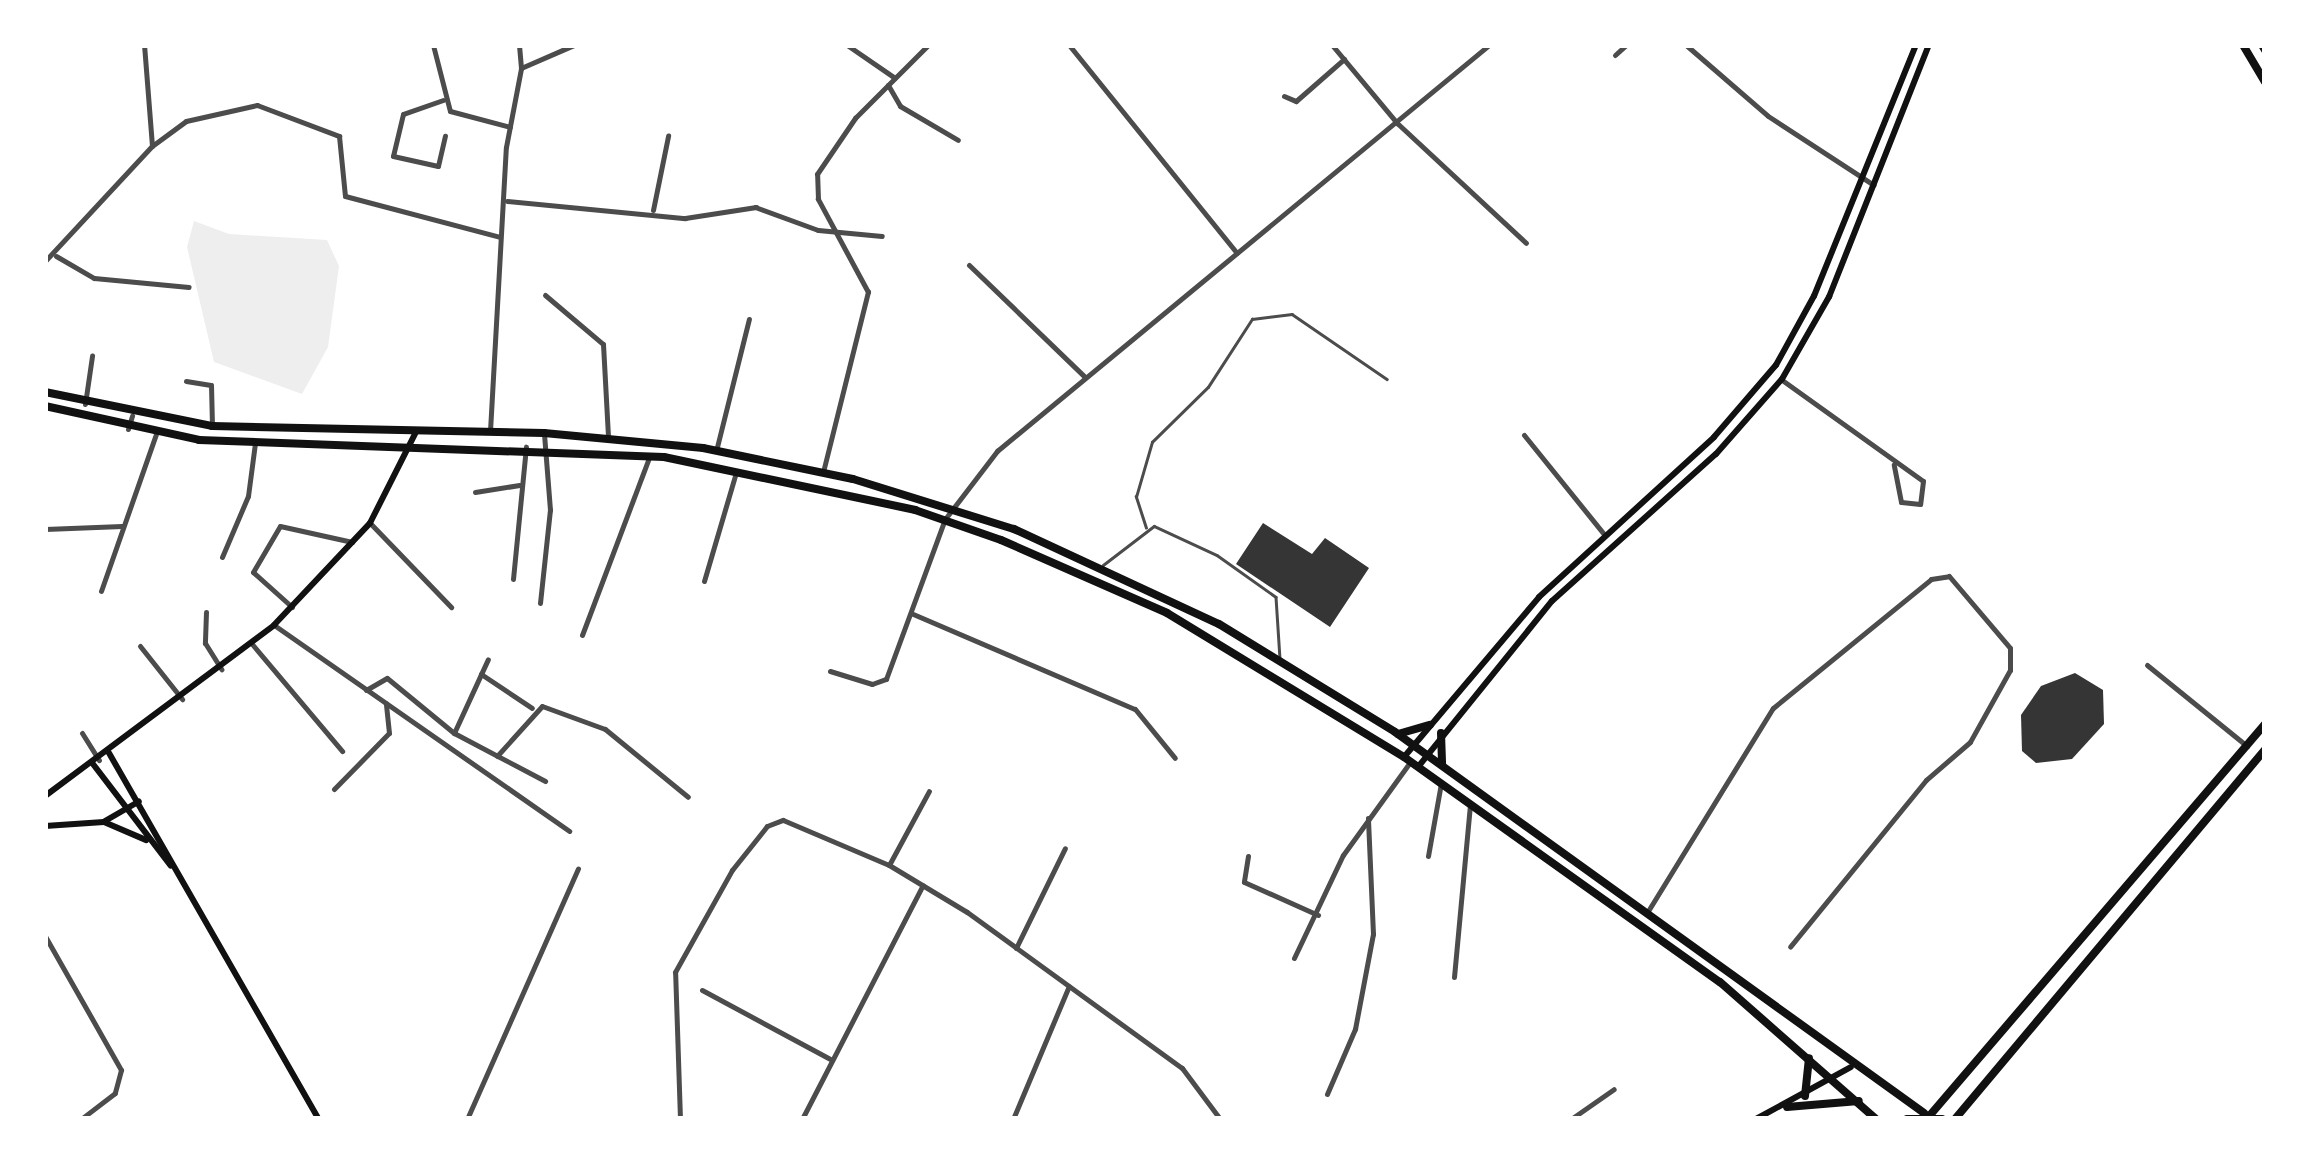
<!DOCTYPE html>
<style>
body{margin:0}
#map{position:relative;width:2310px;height:1164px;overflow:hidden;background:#fff;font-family:"Crimson Pro",serif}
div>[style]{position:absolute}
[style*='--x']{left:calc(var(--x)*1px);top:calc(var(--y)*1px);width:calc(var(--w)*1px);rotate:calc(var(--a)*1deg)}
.green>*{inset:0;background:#eee}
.building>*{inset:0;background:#353535}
.service>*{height:2.5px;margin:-1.25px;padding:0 1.25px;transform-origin:1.25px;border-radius:1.25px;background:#4c4c4c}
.minor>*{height:5px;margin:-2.5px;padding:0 2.5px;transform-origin:2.5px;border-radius:2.5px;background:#4c4c4c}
.tertiary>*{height:5px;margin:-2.5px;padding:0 2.5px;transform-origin:2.5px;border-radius:2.5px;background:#4c4c4c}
.secondary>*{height:6px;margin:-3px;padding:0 3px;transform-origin:3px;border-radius:3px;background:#111}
.primary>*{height:8px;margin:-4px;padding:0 4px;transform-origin:4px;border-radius:4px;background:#111}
span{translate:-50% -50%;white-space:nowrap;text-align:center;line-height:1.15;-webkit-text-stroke:9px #fff;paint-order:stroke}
.frame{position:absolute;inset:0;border:48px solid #fff;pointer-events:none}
</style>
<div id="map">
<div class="green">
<i style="clip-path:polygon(194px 221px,229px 234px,327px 240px,339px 266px,328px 347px,302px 394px,214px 362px,187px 247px)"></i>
</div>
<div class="building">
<i style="clip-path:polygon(1263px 523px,1312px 554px,1325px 538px,1369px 568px,1330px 627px,1236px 564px)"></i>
<i style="clip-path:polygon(2075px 673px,2103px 690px,2104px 724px,2072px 759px,2036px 763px,2022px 751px,2021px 715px,2041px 686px)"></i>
</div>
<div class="service">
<i style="--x:1146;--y:528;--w:33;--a:-108"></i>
<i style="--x:1136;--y:497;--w:57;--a:-73.8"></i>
<i style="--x:1152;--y:442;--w:78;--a:-44.5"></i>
<i style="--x:1208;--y:387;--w:81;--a:-57.1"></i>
<i style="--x:1252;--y:319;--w:40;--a:-7.1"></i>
<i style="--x:1292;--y:314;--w:115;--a:34.4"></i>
<i style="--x:1103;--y:565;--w:64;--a:-37.4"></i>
<i style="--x:1154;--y:526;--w:69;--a:24.7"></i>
<i style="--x:1217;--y:555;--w:72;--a:35.4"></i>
<i style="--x:1276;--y:597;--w:62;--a:86.3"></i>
</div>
<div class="minor">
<i style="--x:433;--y:45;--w:68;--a:75.6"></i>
<i style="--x:450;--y:111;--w:62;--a:14.9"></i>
<i style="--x:519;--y:45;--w:23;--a:85"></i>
<i style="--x:847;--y:45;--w:58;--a:34.5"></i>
<i style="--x:1069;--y:45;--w:267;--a:51.1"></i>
<i style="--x:1332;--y:45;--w:102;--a:50.2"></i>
<i style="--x:1397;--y:123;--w:176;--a:42.9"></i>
<i style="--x:1686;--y:45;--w:108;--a:40.9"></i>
<i style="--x:1768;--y:116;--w:126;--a:33.1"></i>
<i style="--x:1615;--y:55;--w:15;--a:-42"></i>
<i style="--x:888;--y:85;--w:24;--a:60"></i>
<i style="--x:900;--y:106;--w:67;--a:30.4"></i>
<i style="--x:1284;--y:96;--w:13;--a:23"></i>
<i style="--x:1296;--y:101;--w:64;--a:-41.2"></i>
<i style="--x:443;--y:100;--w:42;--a:160.7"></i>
<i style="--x:403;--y:114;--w:43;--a:103.4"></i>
<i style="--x:393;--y:156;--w:46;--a:12.5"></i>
<i style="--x:438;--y:166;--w:31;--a:-77"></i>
<i style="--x:45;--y:101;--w:36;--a:90"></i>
<i style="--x:152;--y:146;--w:42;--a:-36.3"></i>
<i style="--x:186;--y:121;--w:73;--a:-12.7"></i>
<i style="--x:257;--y:105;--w:88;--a:20.7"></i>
<i style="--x:339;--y:136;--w:60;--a:84.3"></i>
<i style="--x:345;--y:196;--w:160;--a:14.8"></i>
<i style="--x:507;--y:201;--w:179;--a:5.5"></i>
<i style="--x:685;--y:218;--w:72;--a:-8.8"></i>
<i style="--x:755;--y:207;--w:67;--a:20.1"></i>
<i style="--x:818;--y:230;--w:64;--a:5.4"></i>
<i style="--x:653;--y:210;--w:76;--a:-78.5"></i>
<i style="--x:56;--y:256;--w:44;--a:30.1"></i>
<i style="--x:94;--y:278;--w:95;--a:5.4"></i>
<i style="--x:45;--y:261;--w:157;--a:-47.1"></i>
<i style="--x:152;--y:146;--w:101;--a:-94.5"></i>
<i style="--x:969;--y:265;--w:161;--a:44"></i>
<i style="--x:545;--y:295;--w:76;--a:40.2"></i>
<i style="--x:603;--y:344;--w:93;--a:86.9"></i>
<i style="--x:1782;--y:380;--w:173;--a:35.6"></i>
<i style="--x:1923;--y:481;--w:23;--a:97"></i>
<i style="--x:1920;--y:504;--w:19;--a:-174"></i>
<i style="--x:1901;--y:502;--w:38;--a:-101"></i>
<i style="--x:186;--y:381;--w:25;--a:9"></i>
<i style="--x:211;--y:385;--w:41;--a:88.6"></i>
<i style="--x:85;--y:404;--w:49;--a:-81.7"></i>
<i style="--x:490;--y:431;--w:284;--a:-86.8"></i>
<i style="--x:506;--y:147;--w:80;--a:-79.2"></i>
<i style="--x:521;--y:68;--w:58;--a:-23.5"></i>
<i style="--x:1524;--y:435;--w:127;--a:51.1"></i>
<i style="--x:716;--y:451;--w:136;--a:-76"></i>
<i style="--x:823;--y:472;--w:186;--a:-76"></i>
<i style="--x:868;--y:292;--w:106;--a:-118.3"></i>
<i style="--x:818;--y:199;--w:25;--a:-92"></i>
<i style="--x:817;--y:174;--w:68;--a:-55.8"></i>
<i style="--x:855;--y:118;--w:103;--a:-45"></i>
<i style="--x:475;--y:492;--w:45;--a:-9"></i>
<i style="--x:370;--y:523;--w:117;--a:46"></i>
<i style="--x:45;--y:529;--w:77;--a:-2.2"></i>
<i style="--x:222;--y:557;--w:66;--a:-66.9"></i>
<i style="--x:248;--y:496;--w:53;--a:-82.5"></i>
<i style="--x:513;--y:579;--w:133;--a:-84.4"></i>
<i style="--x:704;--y:581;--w:114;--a:-73.6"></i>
<i style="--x:101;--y:591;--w:166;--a:-70.7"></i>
<i style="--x:540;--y:603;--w:94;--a:-83.9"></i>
<i style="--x:550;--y:510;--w:77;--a:-94.5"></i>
<i style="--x:292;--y:607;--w:52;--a:-138.1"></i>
<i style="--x:253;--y:572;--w:53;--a:-59.6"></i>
<i style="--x:280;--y:526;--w:74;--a:12.5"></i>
<i style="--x:206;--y:612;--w:31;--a:92"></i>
<i style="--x:205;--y:643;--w:31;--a:58"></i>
<i style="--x:913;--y:614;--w:241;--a:23.2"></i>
<i style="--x:1135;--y:709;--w:63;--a:50.8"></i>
<i style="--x:274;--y:625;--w:360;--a:34.9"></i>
<i style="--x:582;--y:635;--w:189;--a:-69.3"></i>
<i style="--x:252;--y:644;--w:140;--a:49.9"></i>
<i style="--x:140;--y:646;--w:68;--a:51.6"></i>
<i style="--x:830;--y:671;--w:44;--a:17.2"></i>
<i style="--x:872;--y:684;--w:15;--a:-20"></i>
<i style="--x:886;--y:679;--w:171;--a:-69.8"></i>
<i style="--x:945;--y:519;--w:86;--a:-52.6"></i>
<i style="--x:997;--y:451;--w:638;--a:-39.53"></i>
<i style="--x:481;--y:674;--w:61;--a:33.7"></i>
<i style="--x:366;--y:690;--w:24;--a:-30"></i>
<i style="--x:387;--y:678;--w:87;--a:39.4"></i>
<i style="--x:454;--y:733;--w:103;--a:27.8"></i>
<i style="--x:82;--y:733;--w:32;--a:58"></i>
<i style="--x:454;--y:733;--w:81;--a:-65.3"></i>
<i style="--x:497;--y:756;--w:67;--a:-48"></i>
<i style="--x:542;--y:706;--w:67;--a:20.1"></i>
<i style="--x:605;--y:729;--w:107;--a:39.3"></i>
<i style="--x:334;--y:789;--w:78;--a:-45.5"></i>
<i style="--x:389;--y:733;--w:30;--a:-96"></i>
<i style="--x:1248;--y:856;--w:26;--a:99"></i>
<i style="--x:1244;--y:882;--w:81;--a:24"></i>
<i style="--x:1428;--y:856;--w:74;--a:-79.9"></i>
<i style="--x:889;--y:865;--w:84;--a:-61.6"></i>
<i style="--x:1648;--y:911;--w:238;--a:-58.4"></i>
<i style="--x:1773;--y:708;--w:204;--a:-39.2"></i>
<i style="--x:1931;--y:579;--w:18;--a:-9"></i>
<i style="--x:1949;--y:576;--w:94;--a:49.7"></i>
<i style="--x:2010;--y:648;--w:22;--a:90"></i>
<i style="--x:2010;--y:670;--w:82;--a:119.1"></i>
<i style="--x:1970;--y:742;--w:58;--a:139.2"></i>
<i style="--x:1926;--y:780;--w:215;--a:129.2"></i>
<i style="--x:45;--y:936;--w:154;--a:60.4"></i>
<i style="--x:121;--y:1070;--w:24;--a:105"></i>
<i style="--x:115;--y:1093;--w:43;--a:142.6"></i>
<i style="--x:1016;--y:948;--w:111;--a:-63.9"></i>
<i style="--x:1294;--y:958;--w:114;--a:-64.6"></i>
<i style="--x:1343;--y:855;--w:115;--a:-54.2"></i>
<i style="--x:1454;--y:977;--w:173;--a:-84.7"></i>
<i style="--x:702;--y:990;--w:145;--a:28.3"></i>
<i style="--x:1327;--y:1094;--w:71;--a:-66.7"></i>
<i style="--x:1355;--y:1029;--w:97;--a:-79.3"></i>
<i style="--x:1373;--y:934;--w:116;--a:-92.5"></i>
<i style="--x:467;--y:1119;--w:274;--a:-66.1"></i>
<i style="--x:680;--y:1119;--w:147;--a:-91.9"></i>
<i style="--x:675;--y:972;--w:117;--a:-60.8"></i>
<i style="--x:732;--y:870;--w:56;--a:-51.5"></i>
<i style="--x:767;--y:826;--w:17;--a:-21"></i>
<i style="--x:783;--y:820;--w:115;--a:23"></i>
<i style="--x:889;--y:865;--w:91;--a:31.1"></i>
<i style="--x:967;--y:912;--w:266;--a:36"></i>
<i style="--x:1182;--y:1068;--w:64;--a:53.3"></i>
<i style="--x:802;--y:1119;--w:263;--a:-62.7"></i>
<i style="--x:1013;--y:1119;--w:144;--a:-67.2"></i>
<i style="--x:1571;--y:1119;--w:52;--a:-34.9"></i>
</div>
<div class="tertiary">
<i style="--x:128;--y:429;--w:14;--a:-73"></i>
<i style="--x:2147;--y:665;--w:129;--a:39"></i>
</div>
<div class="secondary">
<i style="--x:109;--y:753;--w:422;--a:60.2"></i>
<i style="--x:1404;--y:757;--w:209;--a:-49.8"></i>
<i style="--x:1539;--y:597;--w:237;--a:-42.4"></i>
<i style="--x:1714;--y:437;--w:95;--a:-49.3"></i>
<i style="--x:1776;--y:365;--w:79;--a:-61.2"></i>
<i style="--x:1814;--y:296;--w:271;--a:-67.9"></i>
<i style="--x:93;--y:764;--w:128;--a:52.6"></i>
<i style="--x:1418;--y:767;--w:213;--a:-51.1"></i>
<i style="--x:1552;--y:601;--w:220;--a:-41.9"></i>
<i style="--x:1716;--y:454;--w:100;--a:-48.7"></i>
<i style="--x:1782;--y:379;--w:95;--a:-60.2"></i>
<i style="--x:1829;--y:297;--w:271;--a:-68.4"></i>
<i style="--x:45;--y:796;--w:286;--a:-36.7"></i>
<i style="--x:274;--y:625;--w:140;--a:-46.7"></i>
<i style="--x:370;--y:523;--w:104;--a:-63.2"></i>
<i style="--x:105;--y:821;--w:39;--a:-30"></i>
<i style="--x:45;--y:826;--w:59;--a:-3.9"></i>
<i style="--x:104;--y:822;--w:46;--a:23.2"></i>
<i style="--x:1756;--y:1119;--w:108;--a:-28.7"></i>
</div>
<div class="primary">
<i style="--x:2243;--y:45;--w:43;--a:59.3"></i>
<i style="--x:2262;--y:45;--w:6;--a:59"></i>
<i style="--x:45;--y:392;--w:170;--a:11.5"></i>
<i style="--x:212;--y:426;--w:332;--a:1.2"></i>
<i style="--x:544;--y:433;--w:160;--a:5.4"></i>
<i style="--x:703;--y:448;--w:153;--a:11.7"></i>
<i style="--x:853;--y:479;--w:169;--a:17.3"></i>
<i style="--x:1014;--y:529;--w:226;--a:24.9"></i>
<i style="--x:1219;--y:624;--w:206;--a:31.5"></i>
<i style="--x:1395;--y:732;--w:652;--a:35.76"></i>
<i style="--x:45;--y:406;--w:158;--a:12.4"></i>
<i style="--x:199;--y:440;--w:465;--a:2.1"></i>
<i style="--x:664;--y:457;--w:257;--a:11.9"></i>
<i style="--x:915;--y:510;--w:91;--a:19.2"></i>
<i style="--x:1001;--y:540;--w:181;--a:23.7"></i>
<i style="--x:1167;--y:613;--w:277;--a:31.3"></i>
<i style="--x:1404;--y:757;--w:388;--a:35.5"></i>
<i style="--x:1720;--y:982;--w:208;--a:41.3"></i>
<i style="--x:1441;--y:733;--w:32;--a:88"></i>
<i style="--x:1398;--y:734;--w:33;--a:-16"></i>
<i style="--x:1805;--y:1096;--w:38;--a:-84"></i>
<i style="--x:1787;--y:1107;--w:72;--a:-4.8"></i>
<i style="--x:1931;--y:1114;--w:513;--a:-49.42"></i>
<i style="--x:1907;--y:1119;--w:35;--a:0"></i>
<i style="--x:1955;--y:1119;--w:483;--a:-50"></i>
</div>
<div class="frame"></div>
</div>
